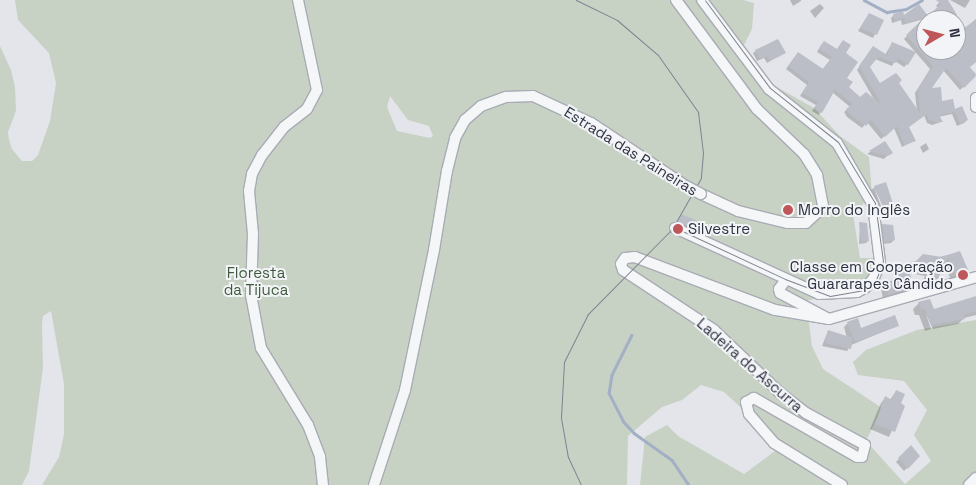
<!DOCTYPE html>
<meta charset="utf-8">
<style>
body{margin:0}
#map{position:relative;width:976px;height:485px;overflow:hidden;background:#e3e5ea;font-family:"Space Grotesk",sans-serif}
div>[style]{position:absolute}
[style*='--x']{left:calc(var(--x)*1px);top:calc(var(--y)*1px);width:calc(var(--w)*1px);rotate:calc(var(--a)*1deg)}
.green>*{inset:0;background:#c7d2c5}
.shadow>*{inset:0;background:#0003}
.stream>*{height:2.5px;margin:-1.25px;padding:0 1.25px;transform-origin:1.25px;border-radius:1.25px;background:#a2afc5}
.building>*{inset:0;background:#bbbec6}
.roads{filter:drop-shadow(1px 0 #a9abb4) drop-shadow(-1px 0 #a9abb4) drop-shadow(0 1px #a9abb4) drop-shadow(0 -1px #a9abb4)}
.street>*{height:10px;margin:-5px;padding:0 5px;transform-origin:5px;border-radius:5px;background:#f5f6f8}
.tram>*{height:1px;margin:-0.5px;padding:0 0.5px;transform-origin:0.5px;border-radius:0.5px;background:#7e8391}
.bridges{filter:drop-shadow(1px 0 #a9abb4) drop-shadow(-1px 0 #a9abb4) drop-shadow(0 1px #a9abb4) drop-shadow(0 -1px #a9abb4)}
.street-bridge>*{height:10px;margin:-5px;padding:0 5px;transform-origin:5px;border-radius:5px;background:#f5f6f8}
.dots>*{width:14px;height:14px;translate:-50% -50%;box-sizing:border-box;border:2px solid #f3f4f7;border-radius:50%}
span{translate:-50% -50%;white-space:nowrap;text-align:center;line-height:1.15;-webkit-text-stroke:4px #f3f4f7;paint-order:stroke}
.street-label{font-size:15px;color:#2d3140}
.poi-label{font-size:15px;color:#2d3140}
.left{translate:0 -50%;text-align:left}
.right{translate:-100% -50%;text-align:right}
.park-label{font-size:15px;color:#3e5a3c}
.north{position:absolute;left:916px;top:10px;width:50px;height:50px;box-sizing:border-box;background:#f3f4f7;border:1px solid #a4a6ae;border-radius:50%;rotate:82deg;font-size:14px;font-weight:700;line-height:20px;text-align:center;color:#2d3140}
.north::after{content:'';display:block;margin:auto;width:18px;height:22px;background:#bf575a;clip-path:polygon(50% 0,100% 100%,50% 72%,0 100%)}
</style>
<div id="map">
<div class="green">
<i style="clip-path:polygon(evenodd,15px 0,743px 0,754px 3px,752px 29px,742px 49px,766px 81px,814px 108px,840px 136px,869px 157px,872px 195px,853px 214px,860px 258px,874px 258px,865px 287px,806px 301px,812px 346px,823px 369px,882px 408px,866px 441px,905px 484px,931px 461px,914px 435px,927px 410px,904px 381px,858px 375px,853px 362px,866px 350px,917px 330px,976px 320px,976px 485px,640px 485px,645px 437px,667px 425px,678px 436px,744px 474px,775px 451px,750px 416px,724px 392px,701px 385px,682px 400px,662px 407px,628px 436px,627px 485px,42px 485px,59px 457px,64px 434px,64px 384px,51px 311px,43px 316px,42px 324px,43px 368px,29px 471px,22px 485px,0 485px,0 46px,11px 70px,15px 87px,16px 111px,8px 132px,9px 140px,12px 149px,22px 161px,32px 161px,38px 155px,50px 121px,56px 83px,49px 53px,18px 20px,15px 0,390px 96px,408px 120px,429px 126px,433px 136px,430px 138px,397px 131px,387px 107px,390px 96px)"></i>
</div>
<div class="shadow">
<i style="clip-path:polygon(790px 0,801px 0,801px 1px,793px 6px)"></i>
<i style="clip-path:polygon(evenodd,941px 0,946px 0,963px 30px,976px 19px,976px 62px,969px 67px,976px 74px,960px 90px,943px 70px,929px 90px,941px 103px,967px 120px,964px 123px,957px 126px,952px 114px,938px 117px,941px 122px,932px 125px,927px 123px,924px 115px,908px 127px,914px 141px,902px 147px,894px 128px,881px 139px,867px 122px,862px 128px,847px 117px,844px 112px,850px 107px,832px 92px,819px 115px,812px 111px,816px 105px,800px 96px,807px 85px,786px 69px,795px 57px,822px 70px,830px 60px,817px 52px,821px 45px,824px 42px,837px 50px,843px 41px,848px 88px,861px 98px,875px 101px,857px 70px,871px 51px,885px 55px,892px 43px,907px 64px,904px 67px,895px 61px,892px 66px,875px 59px,868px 66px,879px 85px,897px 83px,917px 111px,915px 93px,930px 69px,904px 39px,924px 19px,902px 25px,901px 20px,892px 23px,891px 18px,894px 15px,928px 17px,939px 8px,936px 6px,941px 0,926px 20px,956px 20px,956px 50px,926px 50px,926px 20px)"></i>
<i style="clip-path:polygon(950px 0,970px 0,965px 8px)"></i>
<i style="clip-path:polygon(820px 4px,824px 8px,815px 18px,810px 11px)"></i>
<i style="clip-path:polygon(869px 14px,882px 21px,873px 38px,858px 31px)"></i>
<i style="clip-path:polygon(756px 51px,784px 53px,767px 63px,764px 58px,757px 61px,753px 53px)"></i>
<i style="clip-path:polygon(884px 143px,888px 155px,884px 159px,867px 154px)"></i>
<i style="clip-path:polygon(926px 143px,929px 149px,923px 153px,920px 147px)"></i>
<i style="clip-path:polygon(885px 184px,894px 209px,888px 215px,874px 188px,885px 216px,881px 218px,870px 191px,875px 187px)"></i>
<i style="clip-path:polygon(682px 215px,691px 228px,688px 231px,676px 225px)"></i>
<i style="clip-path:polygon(860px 224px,868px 241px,866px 243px,859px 244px)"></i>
<i style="clip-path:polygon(883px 225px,894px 240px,891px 243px,882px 244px,880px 228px)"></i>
<i style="clip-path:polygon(960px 252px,968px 272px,963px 276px,951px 280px,944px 263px,931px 285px,923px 280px,925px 276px,909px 273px,911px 287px,906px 292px,883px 299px,881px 288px,895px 281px,893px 272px,898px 267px)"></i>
<i style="clip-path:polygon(976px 298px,976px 315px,964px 318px,958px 324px,933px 329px,926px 314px,931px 329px,925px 331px,919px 315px,915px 315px,913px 309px,919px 303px,933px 310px)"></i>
<i style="clip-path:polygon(848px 323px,860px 329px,897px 326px,851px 345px,847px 351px,822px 346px,828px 331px,847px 338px,844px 327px)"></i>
<i style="clip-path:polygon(896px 391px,899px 404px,903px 406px,889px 437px,870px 429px,881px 403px,885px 398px,890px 400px)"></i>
<i style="clip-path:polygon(911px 446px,919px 456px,904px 471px,896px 462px)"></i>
</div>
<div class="stream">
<i style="--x:864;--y:0;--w:26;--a:28"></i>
<i style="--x:887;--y:12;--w:19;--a:-9"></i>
<i style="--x:906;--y:9;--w:18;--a:-29"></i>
<i style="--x:632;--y:335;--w:45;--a:116.6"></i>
<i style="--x:612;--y:375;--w:18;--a:99"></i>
<i style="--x:609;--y:393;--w:31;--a:63"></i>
<i style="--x:623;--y:421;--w:16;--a:47"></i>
<i style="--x:634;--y:433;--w:47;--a:35.4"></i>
<i style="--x:672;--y:460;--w:30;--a:56"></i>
</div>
<div class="building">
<i style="clip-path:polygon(936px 0,948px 0,957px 15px,950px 20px,926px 20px,926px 56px,933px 50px,956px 50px,956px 18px,964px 28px,976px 20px,976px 62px,970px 67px,976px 76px,964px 88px,946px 68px,932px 88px,941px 87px,942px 101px,953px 99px,955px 109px,962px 106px,968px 120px,960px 123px,955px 112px,939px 115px,943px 122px,936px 122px,929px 120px,927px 114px,909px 127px,916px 141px,904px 145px,897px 126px,885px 137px,871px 120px,866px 126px,850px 114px,846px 109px,853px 104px,835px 90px,822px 113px,814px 108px,818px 102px,802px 93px,809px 82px,788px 66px,798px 52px,823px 69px,832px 57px,819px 49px,824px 41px,837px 49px,843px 40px,851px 45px,846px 53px,858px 62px,847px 78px,853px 82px,849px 87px,860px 97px,866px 92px,882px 105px,859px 66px,873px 46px,887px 55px,892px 42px,916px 52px,908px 65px,898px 58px,896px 63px,878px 57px,870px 67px,880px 83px,896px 73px,902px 80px,899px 83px,920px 113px,918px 89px,933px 66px,906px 35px,924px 18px,905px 23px,904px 18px,895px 21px,893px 14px,903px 11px,904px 15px,919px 4px,928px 16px,941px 4px)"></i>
<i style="clip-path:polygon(869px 13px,884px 20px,877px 35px,860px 28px)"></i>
<i style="clip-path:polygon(778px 39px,786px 53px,770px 61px,767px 56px,760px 59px,755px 50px)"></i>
<i style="clip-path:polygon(885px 141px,893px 153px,888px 156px,869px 151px)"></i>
<i style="clip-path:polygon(886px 182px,895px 210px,886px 214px,874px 186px)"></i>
<i style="clip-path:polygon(681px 214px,696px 220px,692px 228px,678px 222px)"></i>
<i style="clip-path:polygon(859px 222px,867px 223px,869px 241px,861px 242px)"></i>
<i style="clip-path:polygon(882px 224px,893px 225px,895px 240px,884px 242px)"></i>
<i style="clip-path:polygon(960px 251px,969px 272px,956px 276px,948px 257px,937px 281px,927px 275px,929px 271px,909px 268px,913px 288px,888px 295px,885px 282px,900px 279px,897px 266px,916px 261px,923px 254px,942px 257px)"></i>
<i style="clip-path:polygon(976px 296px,976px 311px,964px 315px,965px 319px,931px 325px,925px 309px,921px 309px,918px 302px,930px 299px,934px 309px)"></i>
<i style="clip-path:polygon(895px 315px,899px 326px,855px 342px,847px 322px,858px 318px,861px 328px)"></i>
<i style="clip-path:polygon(828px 330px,853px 338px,851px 349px,825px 343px)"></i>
<i style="clip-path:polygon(896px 390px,905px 394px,901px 403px,905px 406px,895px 432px,875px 424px,885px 396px,892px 400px)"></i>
<i style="clip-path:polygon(911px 445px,920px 456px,908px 469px,898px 458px)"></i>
</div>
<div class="roads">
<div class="street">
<i style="--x:298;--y:0;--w:92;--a:78.1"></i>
<i style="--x:317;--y:90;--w:21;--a:118"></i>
<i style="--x:307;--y:109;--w:29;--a:142"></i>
<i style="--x:284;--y:127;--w:36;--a:128"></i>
<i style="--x:262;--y:155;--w:21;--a:118"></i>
<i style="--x:252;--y:174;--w:17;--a:100"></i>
<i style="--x:249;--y:191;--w:43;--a:84.7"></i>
<i style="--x:253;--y:234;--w:61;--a:91.9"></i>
<i style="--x:251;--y:295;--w:54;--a:79.3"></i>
<i style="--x:261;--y:348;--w:90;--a:58.6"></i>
<i style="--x:308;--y:425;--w:34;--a:69"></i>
<i style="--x:320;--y:457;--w:28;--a:84"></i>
<i style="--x:676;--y:0;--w:136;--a:53.4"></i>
<i style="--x:757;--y:109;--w:65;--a:43.8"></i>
<i style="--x:804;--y:154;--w:25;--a:58"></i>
<i style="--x:817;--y:175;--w:33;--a:79"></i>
<i style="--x:823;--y:207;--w:23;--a:137"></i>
<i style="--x:806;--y:223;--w:19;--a:180"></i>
<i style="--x:787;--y:223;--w:50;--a:-166.2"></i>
<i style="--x:738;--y:211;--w:41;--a:-155.3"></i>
<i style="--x:976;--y:98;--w:9;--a:90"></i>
<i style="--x:675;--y:228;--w:158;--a:24.6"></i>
<i style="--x:819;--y:294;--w:38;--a:-3"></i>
<i style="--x:857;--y:292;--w:9;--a:-27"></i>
<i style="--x:865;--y:288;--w:13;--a:-48"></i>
<i style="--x:874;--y:278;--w:17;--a:-69"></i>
<i style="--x:880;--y:262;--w:57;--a:-97"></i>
<i style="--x:873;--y:205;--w:72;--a:-120.1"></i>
<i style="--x:837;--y:143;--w:87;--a:-141.5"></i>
<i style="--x:769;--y:89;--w:111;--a:-127"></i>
<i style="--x:785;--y:281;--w:10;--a:127"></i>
<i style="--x:779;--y:289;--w:4;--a:76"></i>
<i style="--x:780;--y:293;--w:55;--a:28"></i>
<i style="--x:829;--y:319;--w:153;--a:-15.9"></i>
<i style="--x:829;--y:319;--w:55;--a:-170.5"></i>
<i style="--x:775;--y:310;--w:150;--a:-159.3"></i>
<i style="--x:635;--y:257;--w:10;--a:174"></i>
<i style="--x:625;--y:258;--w:7;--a:124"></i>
<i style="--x:621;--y:264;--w:6;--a:72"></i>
<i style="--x:623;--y:270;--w:109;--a:33.4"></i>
<i style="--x:714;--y:330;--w:90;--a:43.6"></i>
<i style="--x:779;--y:392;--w:34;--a:38"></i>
<i style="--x:806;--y:413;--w:67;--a:28.5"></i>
<i style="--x:865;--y:445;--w:12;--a:104"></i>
<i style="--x:862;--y:457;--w:5;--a:180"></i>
<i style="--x:857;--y:457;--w:119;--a:-150.2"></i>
<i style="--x:754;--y:398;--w:9;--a:153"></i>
<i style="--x:746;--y:402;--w:12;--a:76"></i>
<i style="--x:749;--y:414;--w:38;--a:49"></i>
<i style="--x:774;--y:443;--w:80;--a:31.7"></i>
<i style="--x:374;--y:485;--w:100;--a:-71.9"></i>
<i style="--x:405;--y:390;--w:143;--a:-78.3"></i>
<i style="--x:434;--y:250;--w:80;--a:-80.7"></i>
<i style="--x:447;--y:171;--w:34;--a:-76"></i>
<i style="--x:455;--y:138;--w:21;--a:-61"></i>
<i style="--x:465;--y:120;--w:21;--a:-41"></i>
<i style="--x:481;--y:106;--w:27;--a:-20"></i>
<i style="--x:506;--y:97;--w:27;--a:-2"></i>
<i style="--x:533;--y:96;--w:64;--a:25"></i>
<i style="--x:591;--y:123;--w:114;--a:33.6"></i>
<i style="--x:969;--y:485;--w:10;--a:-45"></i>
</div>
</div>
<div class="tram">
<i style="--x:576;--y:0;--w:46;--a:26"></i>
<i style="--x:617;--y:20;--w:54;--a:40.5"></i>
<i style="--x:658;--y:55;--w:70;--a:54.9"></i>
<i style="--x:698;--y:112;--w:41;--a:83"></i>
<i style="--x:703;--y:153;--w:25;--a:95"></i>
<i style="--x:701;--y:178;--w:59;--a:119.6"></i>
<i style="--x:672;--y:229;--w:120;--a:134.7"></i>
<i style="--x:588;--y:314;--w:54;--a:116.6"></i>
<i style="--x:564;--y:362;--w:56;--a:93.1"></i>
<i style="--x:561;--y:418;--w:40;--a:80"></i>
<i style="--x:568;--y:457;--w:31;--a:65"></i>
<i style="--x:678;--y:229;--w:118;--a:25"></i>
<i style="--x:785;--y:279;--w:48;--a:20.7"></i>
<i style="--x:830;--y:296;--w:36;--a:-10"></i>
<i style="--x:865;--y:290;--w:15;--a:-42"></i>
<i style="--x:876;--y:280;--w:20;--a:-70"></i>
<i style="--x:883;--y:261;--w:59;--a:-97.9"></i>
<i style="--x:875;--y:203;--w:71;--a:-121.2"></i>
<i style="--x:838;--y:142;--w:87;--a:-141.5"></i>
<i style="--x:770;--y:88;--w:109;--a:-126.5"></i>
</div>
<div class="bridges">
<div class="street-bridge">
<i style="--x:686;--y:186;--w:17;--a:28"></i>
</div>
</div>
<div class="dots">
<i style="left:788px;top:210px;background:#bf575a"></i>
<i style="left:678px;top:229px;background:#bf575a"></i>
<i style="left:963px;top:275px;background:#bf575a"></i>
</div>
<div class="street-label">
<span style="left:631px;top:151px;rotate:32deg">Estrada das Paineiras</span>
<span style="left:750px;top:365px;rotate:41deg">Ladeira do Ascurra</span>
</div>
<div class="poi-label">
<span class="left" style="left:798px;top:210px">Morro do Inglês</span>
<span class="left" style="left:688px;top:229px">Silvestre</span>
<span class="right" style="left:953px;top:275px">Classe em Cooperação<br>Guararapes Cândido</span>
</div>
<div class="park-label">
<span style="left:256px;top:281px">Floresta<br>da Tijuca</span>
</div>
<div class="north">N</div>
</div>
